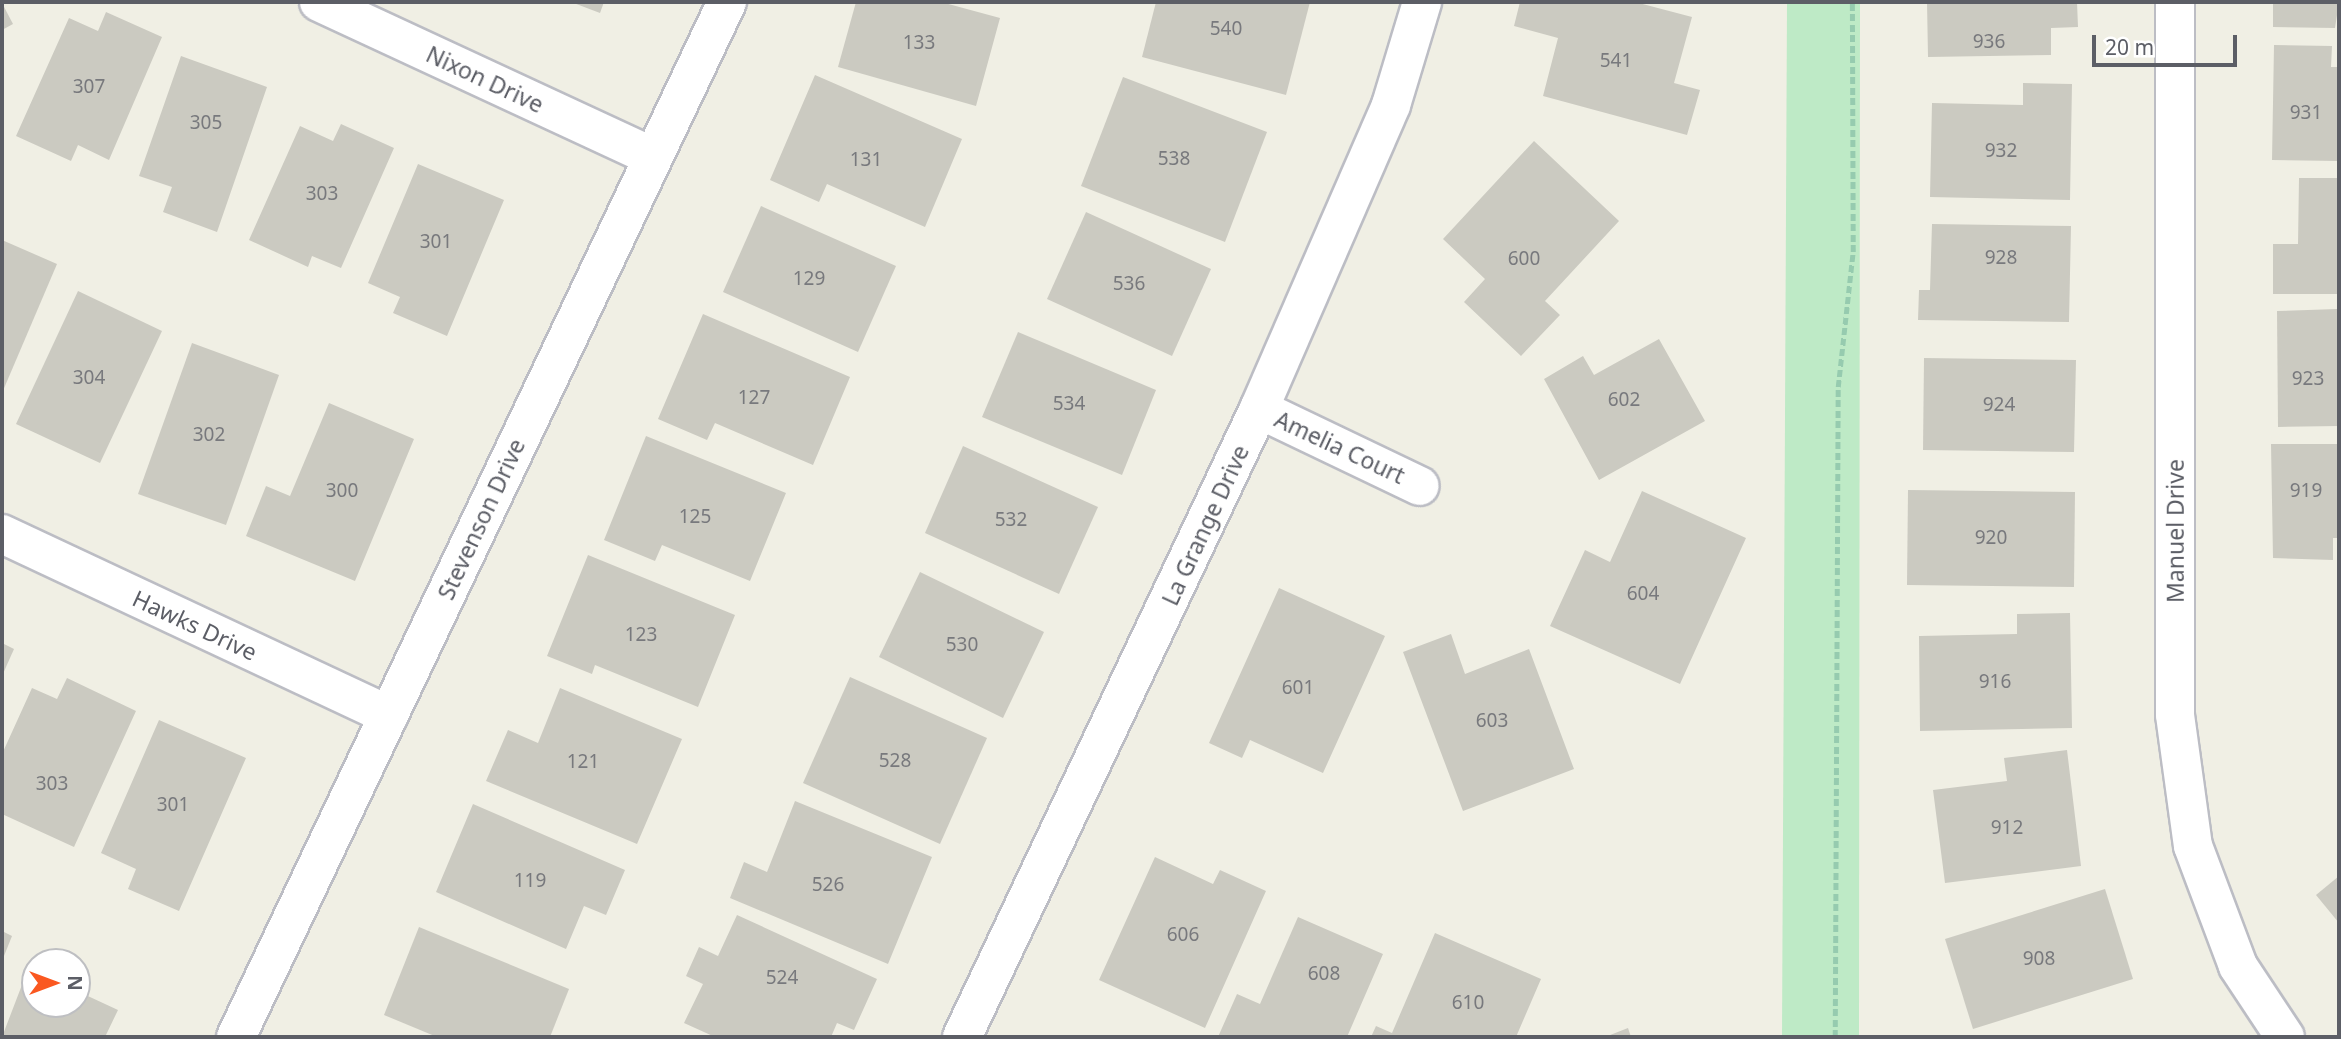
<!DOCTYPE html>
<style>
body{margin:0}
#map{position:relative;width:2341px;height:1039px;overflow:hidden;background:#f0efe4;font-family:"Noto Sans",sans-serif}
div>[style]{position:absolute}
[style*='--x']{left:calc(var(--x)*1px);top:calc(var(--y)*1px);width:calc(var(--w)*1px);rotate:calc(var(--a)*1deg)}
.green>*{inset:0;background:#beeac6}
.building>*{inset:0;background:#cbcac1}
.path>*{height:4.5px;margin-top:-2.25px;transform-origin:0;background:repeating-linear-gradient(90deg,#96cbaf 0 7px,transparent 0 10.5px)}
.roads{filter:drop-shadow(2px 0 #bcbdc4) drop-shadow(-2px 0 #bcbdc4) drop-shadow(0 2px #bcbdc4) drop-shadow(0 -2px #bcbdc4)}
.minor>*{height:38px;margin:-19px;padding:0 19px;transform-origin:19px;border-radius:19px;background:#fff}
span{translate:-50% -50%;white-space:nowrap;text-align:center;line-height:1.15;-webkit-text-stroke:5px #fff;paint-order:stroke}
.number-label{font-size:19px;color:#78797d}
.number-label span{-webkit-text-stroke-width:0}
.street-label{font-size:23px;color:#5c5e66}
.frame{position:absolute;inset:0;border:4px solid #5c5e66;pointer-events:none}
.north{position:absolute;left:21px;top:948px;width:70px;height:70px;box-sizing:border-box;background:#fff;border:2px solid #bebfc2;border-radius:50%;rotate:90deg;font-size:19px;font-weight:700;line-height:28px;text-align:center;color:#5c5e66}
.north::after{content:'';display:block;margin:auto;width:24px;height:32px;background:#fa5820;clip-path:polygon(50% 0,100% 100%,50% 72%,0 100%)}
.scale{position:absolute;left:2092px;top:35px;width:145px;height:32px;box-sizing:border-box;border:4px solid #5c5e66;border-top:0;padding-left:9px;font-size:21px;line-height:24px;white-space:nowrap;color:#5c5e66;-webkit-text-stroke:5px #fff;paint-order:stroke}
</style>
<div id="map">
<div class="green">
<i style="clip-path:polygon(1787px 2px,1860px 2px,1859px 1037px,1782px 1037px)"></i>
</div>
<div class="building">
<i style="clip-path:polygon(571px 2px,604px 2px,600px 13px)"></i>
<i style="clip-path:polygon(856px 2px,941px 2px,1000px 18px,976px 106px,838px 67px)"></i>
<i style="clip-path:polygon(1156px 2px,1310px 2px,1286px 95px,1142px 57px)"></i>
<i style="clip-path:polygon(1520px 2px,1635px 2px,1692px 17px,1674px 83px,1700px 90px,1687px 135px,1543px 96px,1558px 38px,1514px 26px)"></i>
<i style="clip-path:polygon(1927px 2px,2077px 2px,2078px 27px,2051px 28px,2051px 55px,1928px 57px)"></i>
<i style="clip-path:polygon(2273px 2px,2339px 2px,2335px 28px,2273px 27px)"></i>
<i style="clip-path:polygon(2px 3px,13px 24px,2px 30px)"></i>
<i style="clip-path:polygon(106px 12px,162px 37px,109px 160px,78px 145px,71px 161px,16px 136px,69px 18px,98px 31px)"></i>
<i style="clip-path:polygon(2274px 45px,2332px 46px,2331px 67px,2339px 67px,2339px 161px,2272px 160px)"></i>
<i style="clip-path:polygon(181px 56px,267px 87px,217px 232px,163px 212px,172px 187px,139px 176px)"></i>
<i style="clip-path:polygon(815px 75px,962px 139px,925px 227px,827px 184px,819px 202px,770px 180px)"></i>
<i style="clip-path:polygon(1123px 77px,1267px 132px,1225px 242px,1081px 186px)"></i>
<i style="clip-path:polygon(2023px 83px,2072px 84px,2070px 200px,1930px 197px,1932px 103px,2023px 105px)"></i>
<i style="clip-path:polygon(341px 124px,394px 148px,341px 268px,312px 256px,308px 267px,249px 240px,300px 126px,333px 141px)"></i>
<i style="clip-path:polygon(1534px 141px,1619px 221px,1545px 301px,1560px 315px,1521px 356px,1464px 302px,1485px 279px,1443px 239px)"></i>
<i style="clip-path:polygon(418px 164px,504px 200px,447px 336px,393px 313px,400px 297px,368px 283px)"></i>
<i style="clip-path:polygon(2299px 178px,2339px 178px,2339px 294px,2273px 294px,2273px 244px,2298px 244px)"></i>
<i style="clip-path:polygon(761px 206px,896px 266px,858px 352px,723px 292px)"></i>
<i style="clip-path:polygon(1086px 212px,1211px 269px,1172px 356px,1047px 299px)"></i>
<i style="clip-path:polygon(1932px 224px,2071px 226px,2069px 322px,1918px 320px,1919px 290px,1930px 290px)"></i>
<i style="clip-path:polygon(2px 240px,57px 264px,2px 393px)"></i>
<i style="clip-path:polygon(78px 291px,162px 331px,100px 463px,16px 424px)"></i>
<i style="clip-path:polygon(2337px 309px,2339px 426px,2278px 427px,2277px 311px)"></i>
<i style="clip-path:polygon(703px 314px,850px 377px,813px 465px,715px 423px,707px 440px,658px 419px)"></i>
<i style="clip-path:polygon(1018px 332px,1156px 390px,1122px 475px,982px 417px)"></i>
<i style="clip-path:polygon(1659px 339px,1705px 421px,1599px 480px,1544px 379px,1583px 356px,1594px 375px)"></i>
<i style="clip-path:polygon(192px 343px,279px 375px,226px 525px,138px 494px)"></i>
<i style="clip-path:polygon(1924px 358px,2076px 360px,2074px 452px,1923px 450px)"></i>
<i style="clip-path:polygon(329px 403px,414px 439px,355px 581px,246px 536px,266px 486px,290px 496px)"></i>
<i style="clip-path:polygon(646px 436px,786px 493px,750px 581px,662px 545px,655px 561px,604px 540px)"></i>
<i style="clip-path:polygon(2271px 444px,2339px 444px,2339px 538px,2333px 538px,2333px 560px,2273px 558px)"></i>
<i style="clip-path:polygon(963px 446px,1098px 507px,1059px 594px,925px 533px)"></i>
<i style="clip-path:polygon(1908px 490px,2075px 492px,2074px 587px,1907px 585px)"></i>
<i style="clip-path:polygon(1642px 491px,1746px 538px,1680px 684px,1550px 626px,1585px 550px,1610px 562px)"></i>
<i style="clip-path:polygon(588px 555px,735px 615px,698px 707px,595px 665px,592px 674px,547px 656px)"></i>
<i style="clip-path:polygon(920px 572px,1044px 632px,1003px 718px,879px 657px)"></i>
<i style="clip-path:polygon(1279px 588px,1385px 636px,1323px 773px,1250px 740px,1242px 758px,1209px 743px)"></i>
<i style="clip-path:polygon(2070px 613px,2072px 728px,1920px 731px,1919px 636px,2017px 634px,2017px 614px)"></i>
<i style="clip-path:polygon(1451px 634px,1465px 674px,1529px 649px,1574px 769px,1463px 811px,1403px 652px)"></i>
<i style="clip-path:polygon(2px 643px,14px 649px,2px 676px)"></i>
<i style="clip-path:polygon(850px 677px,987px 738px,940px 844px,803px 783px)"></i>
<i style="clip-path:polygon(67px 678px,136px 711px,74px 847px,2px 814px,2px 754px,32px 688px,57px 699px)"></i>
<i style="clip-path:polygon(560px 688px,682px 739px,637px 844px,486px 781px,508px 730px,538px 743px)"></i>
<i style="clip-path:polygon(159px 720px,246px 758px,179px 911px,128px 889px,136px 869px,101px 853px)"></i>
<i style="clip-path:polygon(2067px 750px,2081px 866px,1945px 883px,1933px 790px,2007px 781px,2004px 758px)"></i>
<i style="clip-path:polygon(795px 801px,932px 857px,888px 964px,730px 898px,744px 862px,767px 872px)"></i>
<i style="clip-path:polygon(473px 804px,625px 870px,606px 915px,584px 906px,566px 949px,436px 892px)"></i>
<i style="clip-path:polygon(1155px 857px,1213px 884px,1220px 870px,1266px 891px,1205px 1028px,1099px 980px)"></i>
<i style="clip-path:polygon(2339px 876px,2339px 923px,2316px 895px)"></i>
<i style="clip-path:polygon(2105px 889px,2133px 979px,1973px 1029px,1945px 939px)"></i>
<i style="clip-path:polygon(737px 915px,877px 979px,854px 1030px,837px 1023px,831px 1037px,715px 1037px,684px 1023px,703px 984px,686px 976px,699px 947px,718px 956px)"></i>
<i style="clip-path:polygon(1298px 917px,1383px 954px,1347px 1037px,1218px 1037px,1237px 994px,1260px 1004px)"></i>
<i style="clip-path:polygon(419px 927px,569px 989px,550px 1037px,437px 1037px,384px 1015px)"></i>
<i style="clip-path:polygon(2px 931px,12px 936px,2px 961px)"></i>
<i style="clip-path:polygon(1435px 933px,1541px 979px,1516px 1037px,1371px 1037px,1376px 1026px,1392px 1033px)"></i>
<i style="clip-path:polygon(25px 977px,35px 981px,35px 1004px,77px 1004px,77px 991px,118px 1010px,105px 1037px,2px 1037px)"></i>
<i style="clip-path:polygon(1628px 1028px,1631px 1037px,1605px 1037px)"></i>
</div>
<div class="path">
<i style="--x:1835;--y:1037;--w:650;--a:-89.74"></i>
<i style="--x:1838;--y:387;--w:136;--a:-83.7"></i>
<i style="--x:1853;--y:252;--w:250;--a:-90.2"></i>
</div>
<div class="roads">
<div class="minor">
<i style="--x:319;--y:2;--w:366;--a:24.9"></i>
<i style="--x:2175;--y:2;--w:713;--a:90"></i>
<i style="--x:2175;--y:715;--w:132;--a:82.2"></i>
<i style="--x:2193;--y:846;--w:128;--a:69.4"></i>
<i style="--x:2238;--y:966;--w:85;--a:56.5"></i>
<i style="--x:1259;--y:409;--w:178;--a:25.6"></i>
<i style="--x:2;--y:534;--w:427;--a:25.1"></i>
<i style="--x:236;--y:1037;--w:1146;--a:-64.62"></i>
<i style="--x:962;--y:1037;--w:695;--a:-64.69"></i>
<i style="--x:1259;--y:409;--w:331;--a:-66.5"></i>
<i style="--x:1391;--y:105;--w:108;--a:-73.2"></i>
</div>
</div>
<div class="number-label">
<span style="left:1226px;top:29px">540</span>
<span style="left:1989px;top:42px">936</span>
<span style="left:919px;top:43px">133</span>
<span style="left:1616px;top:61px">541</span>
<span style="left:89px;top:87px">307</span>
<span style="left:2306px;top:113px">931</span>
<span style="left:206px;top:123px">305</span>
<span style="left:2001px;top:151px">932</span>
<span style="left:1174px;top:159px">538</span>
<span style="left:866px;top:160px">131</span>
<span style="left:322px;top:194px">303</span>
<span style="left:436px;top:242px">301</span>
<span style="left:2001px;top:258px">928</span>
<span style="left:1524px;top:259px">600</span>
<span style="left:809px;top:279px">129</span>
<span style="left:1129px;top:284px">536</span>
<span style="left:89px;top:378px">304</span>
<span style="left:2308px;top:379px">923</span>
<span style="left:754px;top:398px">127</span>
<span style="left:1624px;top:400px">602</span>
<span style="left:1069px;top:404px">534</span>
<span style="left:1999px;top:405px">924</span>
<span style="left:209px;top:435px">302</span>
<span style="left:342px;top:491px">300</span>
<span style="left:2306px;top:491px">919</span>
<span style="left:695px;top:517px">125</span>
<span style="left:1011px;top:520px">532</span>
<span style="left:1991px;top:538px">920</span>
<span style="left:1643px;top:594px">604</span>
<span style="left:641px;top:635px">123</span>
<span style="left:962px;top:645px">530</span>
<span style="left:1995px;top:682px">916</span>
<span style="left:1298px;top:688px">601</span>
<span style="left:1492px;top:721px">603</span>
<span style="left:895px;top:761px">528</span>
<span style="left:583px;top:762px">121</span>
<span style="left:52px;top:784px">303</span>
<span style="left:173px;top:805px">301</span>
<span style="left:2007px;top:828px">912</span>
<span style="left:530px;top:881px">119</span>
<span style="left:828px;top:885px">526</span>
<span style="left:1183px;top:935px">606</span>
<span style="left:2039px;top:959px">908</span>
<span style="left:1324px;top:974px">608</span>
<span style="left:782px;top:978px">524</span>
<span style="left:1468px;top:1003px">610</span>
</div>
<div class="street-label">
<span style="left:485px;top:79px;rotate:25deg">Nixon Drive</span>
<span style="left:1340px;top:447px;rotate:25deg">Amelia Court</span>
<span style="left:481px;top:519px;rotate:-65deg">Stevenson Drive</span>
<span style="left:1205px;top:525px;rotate:-65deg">La Grange Drive</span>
<span style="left:2175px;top:531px;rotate:-90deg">Manuel Drive</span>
<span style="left:195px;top:625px;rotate:25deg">Hawks Drive</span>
</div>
<div class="frame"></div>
<div class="north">N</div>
<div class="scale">20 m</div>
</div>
